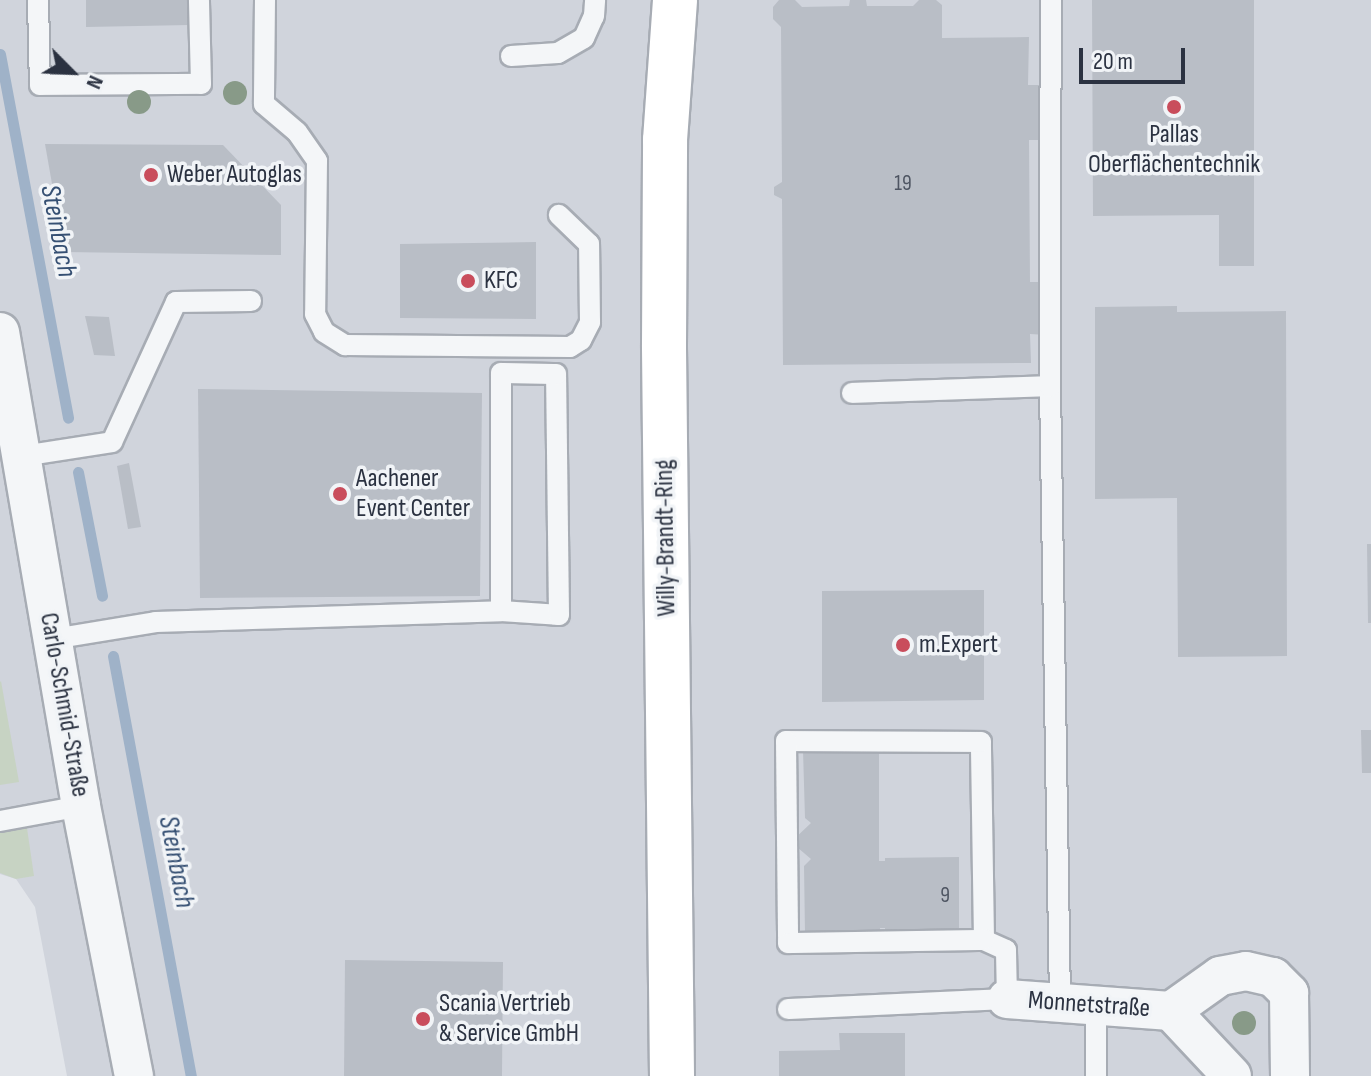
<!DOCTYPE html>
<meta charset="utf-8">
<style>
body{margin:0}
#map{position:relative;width:1371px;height:1076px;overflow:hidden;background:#e2e5ea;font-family:"Sofia Sans Condensed",sans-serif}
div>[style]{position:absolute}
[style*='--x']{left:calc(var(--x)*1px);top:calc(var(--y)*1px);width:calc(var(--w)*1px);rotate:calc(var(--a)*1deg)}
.built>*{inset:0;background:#d0d4dc}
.green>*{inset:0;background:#c7d3c3}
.stream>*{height:11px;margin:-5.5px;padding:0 5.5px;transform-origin:5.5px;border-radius:5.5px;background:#9fb2c8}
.building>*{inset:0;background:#b9bec6}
.roads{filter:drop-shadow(2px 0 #a7acb4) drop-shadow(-2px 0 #a7acb4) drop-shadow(0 2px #a7acb4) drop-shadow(0 -2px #a7acb4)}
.lane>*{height:20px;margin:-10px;padding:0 10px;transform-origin:10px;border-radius:10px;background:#f4f6f8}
.street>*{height:38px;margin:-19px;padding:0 19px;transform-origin:19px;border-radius:19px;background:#f4f6f8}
.secondary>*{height:44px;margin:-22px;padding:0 22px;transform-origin:22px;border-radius:22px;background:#fff}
.trees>*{width:24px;height:24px;margin:-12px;border-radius:50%;background:#889a88}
.dots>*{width:22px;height:22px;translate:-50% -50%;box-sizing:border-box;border:4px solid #f1f4f7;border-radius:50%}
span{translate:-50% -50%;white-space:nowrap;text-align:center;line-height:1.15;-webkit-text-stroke:7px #f1f4f7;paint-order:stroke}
.number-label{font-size:22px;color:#4e5562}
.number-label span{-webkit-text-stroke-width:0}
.poi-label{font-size:26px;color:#2b3241}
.left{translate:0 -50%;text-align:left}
.street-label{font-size:26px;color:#2b3241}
.water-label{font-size:28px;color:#365073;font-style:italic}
.north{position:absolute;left:32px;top:32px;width:80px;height:80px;-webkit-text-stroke:6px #f1f4f7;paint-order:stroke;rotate:114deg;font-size:22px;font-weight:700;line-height:32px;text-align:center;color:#2b3241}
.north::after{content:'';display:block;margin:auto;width:28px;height:36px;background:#2b3241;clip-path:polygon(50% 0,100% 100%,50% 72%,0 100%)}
.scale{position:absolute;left:1079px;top:48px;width:106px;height:36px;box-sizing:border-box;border:4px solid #2b3241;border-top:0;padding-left:10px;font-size:24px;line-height:28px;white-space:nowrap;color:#2b3241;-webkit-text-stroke:6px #f1f4f7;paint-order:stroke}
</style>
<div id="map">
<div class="built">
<i style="clip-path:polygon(0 0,1371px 0,1371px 1076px,67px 1076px,35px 907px,16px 879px,0 874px)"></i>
</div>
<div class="green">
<i style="clip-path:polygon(1px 681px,19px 782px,0 785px,0 682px)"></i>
<i style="clip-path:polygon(27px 828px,34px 876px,16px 879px,0 873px,0 833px)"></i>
</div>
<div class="stream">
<i style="--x:0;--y:54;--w:370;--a:79.4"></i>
<i style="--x:78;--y:472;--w:126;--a:79"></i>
<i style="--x:113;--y:656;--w:427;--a:79.5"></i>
</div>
<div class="building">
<i style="clip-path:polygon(86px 0,188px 0,189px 25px,86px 27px)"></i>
<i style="clip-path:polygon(779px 0,795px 0,802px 7px,849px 6px,850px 0,866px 0,867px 6px,913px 6px,919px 0,936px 0,942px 5px,942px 38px,1029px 37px,1028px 85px,1045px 85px,1045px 140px,1029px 140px,1030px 282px,1046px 282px,1047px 335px,1030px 334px,1031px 363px,783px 365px,782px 199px,774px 195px,774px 187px,782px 182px,781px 27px,773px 19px,773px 7px)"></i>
<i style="clip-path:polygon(1092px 0,1254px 0,1254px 266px,1219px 266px,1219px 215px,1093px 216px)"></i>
<i style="clip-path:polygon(45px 144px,223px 145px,281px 205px,281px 255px,64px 252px)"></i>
<i style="clip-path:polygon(536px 242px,536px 319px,400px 318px,400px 244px)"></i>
<i style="clip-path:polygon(1177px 306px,1177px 312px,1286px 311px,1287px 656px,1178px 657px,1177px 498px,1095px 499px,1095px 307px)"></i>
<i style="clip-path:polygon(85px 316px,109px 317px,115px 356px,94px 355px)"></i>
<i style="clip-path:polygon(198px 389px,482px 393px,480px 596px,200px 598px)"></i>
<i style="clip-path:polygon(129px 463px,141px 527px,128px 529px,117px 466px)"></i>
<i style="clip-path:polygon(1367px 544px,1371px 544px,1371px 623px,1368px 623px)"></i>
<i style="clip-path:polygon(984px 590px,984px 700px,822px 702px,822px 591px)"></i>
<i style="clip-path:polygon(1361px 730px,1371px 730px,1371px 773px,1362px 773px)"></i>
<i style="clip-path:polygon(879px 749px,879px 861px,885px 861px,885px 858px,959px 857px,959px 931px,885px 932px,885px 928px,880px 928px,880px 933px,805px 933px,804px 866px,811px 859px,791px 842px,811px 823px,805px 818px,803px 750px)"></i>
<i style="clip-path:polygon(345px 960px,503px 962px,502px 1076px,344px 1076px)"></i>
<i style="clip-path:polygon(839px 1033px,905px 1033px,905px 1076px,779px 1076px,779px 1051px,840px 1050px)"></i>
</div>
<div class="roads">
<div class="lane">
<i style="--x:38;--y:0;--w:85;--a:88.7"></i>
<i style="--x:40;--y:85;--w:161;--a:-0.4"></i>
<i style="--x:201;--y:84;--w:84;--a:-91.4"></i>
<i style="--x:265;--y:0;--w:104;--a:90.6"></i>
<i style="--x:264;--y:104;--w:43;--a:40.3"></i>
<i style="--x:297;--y:132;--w:35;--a:55"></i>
<i style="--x:317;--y:161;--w:153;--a:90.7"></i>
<i style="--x:315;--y:314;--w:20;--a:63"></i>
<i style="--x:324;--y:332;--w:25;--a:32"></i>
<i style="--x:345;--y:345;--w:225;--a:0.5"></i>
<i style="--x:570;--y:347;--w:13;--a:-32"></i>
<i style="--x:581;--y:340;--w:20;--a:-63"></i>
<i style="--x:590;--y:322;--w:78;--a:-90.7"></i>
<i style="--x:589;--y:244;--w:42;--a:-136"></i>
<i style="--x:511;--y:56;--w:47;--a:-3.7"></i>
<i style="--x:558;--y:53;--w:30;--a:-30"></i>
<i style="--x:584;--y:38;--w:24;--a:-66"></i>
<i style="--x:594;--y:16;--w:16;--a:-86"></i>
<i style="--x:1050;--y:386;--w:617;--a:89.07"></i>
<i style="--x:852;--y:393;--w:198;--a:-2"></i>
<i style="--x:1050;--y:386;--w:386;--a:-89.9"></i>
<i style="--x:22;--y:456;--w:91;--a:-8.8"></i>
<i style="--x:112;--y:442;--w:154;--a:-65.4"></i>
<i style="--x:176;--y:302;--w:75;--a:-0.8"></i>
<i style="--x:53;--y:639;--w:104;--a:-9.4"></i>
<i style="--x:156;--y:622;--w:345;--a:-1.8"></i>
<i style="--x:501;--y:611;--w:58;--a:3.9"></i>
<i style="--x:559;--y:615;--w:241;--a:-90.7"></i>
<i style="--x:556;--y:374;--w:55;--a:-179"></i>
<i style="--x:501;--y:373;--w:238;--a:90"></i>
<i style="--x:0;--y:821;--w:82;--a:-10.5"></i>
<i style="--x:788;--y:1009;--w:219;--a:-2.6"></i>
<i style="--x:1007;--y:999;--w:49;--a:-91.2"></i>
<i style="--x:1006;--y:950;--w:24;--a:-156"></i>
<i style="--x:984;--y:940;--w:198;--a:-90.9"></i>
<i style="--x:981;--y:742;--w:195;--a:-179.7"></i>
<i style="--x:786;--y:741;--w:202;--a:89.4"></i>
<i style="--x:788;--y:943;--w:196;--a:-0.9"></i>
<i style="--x:1096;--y:1076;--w:71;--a:-90"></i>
</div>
<div class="street">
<i style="--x:0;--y:332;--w:481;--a:80.3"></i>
<i style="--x:81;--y:806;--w:275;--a:78.9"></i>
<i style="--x:1007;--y:999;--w:164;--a:4.2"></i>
<i style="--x:1171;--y:1011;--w:60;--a:-35.5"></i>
<i style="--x:1220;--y:976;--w:26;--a:-11"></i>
<i style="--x:1246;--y:971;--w:28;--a:13"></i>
<i style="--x:1273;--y:977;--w:23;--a:45"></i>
<i style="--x:1289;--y:993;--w:83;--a:89.3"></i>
<i style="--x:1171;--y:1011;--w:89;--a:46.8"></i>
</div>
<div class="secondary">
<i style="--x:672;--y:1076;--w:731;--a:-90.63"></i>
<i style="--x:664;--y:345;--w:205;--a:-89.7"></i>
<i style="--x:665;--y:140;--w:140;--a:-85.9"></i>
</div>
</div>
<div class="trees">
<i style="left:235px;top:93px"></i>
<i style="left:139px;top:102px"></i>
<i style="left:1244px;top:1023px"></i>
</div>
<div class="dots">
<i style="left:1174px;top:107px;background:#c94d5c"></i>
<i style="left:151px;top:175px;background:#c94d5c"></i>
<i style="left:468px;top:281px;background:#c94d5c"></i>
<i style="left:340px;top:494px;background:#c94d5c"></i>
<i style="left:903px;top:645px;background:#c94d5c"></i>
<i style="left:423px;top:1019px;background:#c94d5c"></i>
</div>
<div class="number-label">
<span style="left:903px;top:184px">19</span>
<span style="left:945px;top:896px">9</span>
</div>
<div class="poi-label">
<span style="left:1174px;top:150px">Pallas<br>Oberflächentechnik</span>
<span class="left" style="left:167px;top:175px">Weber Autoglas</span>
<span class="left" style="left:484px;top:281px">KFC</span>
<span class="left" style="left:356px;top:494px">Aachener<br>Event Center</span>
<span class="left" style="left:919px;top:645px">m.Expert</span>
<span class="left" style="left:439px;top:1019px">Scania Vertrieb<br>&amp; Service GmbH</span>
</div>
<div class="street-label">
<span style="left:666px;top:538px;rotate:-91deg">Willy-Brandt-Ring</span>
<span style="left:64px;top:705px;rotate:80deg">Carlo-Schmid-Straße</span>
<span style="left:1089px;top:1005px;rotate:4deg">Monnetstraße</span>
</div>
<div class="water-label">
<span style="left:58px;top:231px;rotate:79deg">Steinbach</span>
<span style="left:176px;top:862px;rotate:79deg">Steinbach</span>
</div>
<div class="north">N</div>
<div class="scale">20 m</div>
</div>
